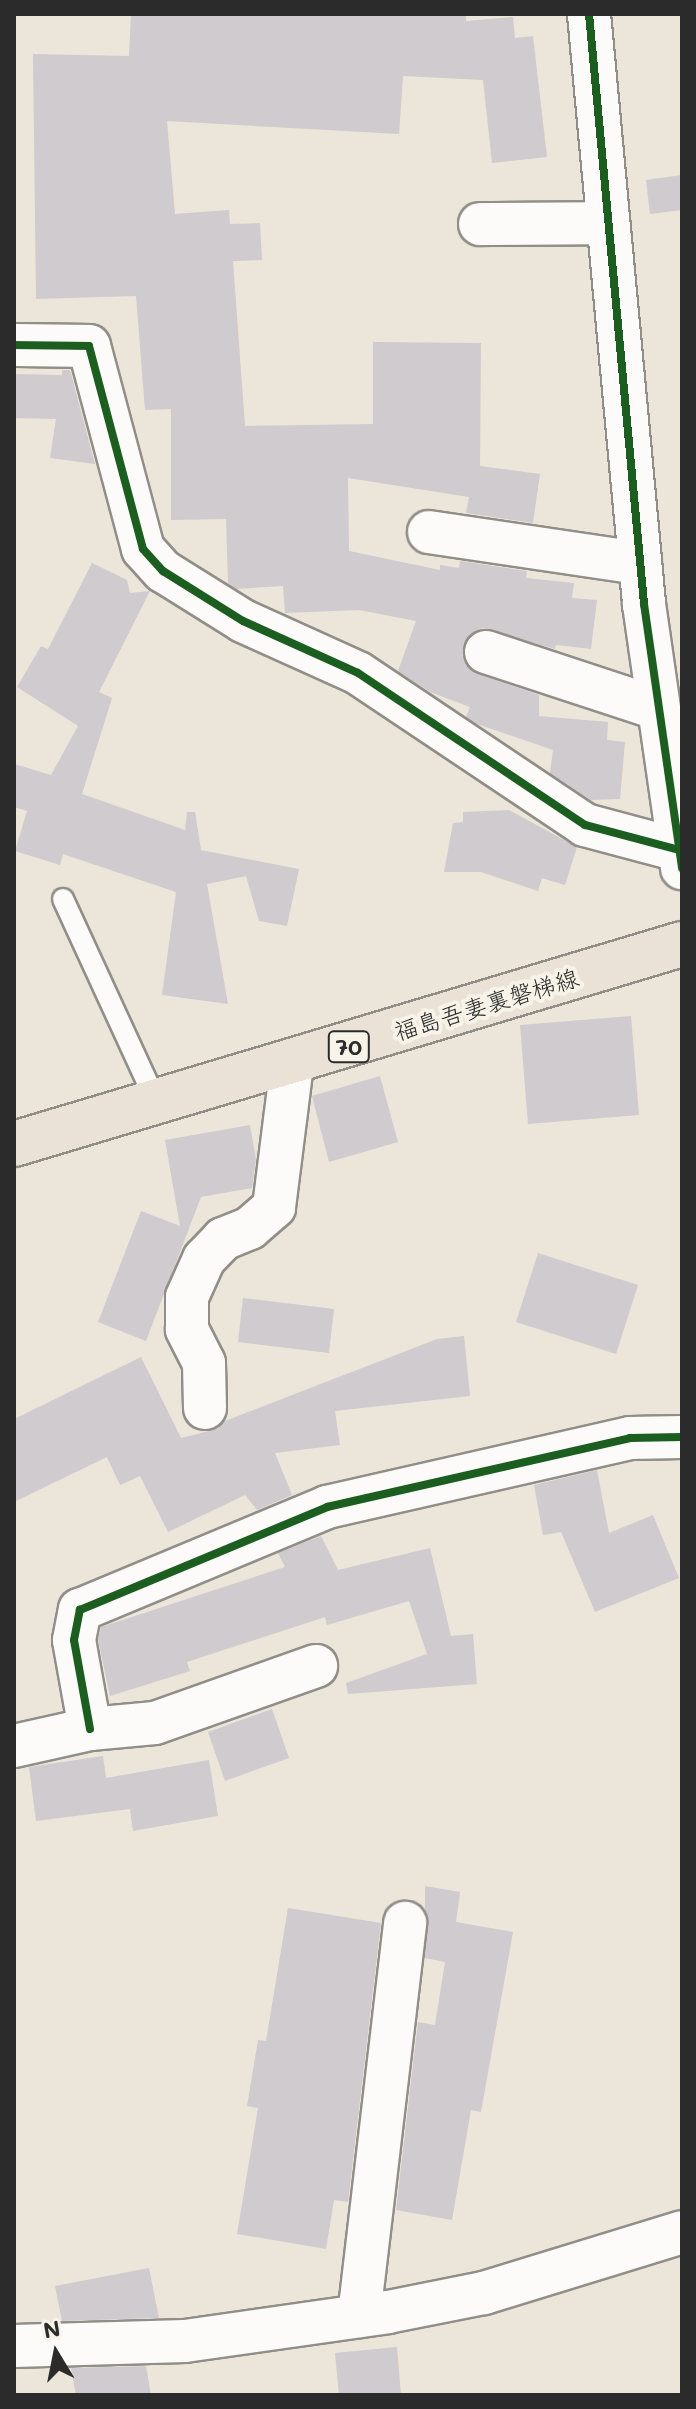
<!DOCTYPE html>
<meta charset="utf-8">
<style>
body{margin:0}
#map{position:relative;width:696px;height:2409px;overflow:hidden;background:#ece5d9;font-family:Mali,"Klee One",sans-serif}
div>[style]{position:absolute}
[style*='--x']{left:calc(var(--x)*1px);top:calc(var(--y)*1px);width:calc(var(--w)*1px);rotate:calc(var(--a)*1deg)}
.building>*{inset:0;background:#cfcbcf}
.roads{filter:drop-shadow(2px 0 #918e88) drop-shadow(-2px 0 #918e88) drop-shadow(0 2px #918e88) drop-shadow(0 -2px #918e88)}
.service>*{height:20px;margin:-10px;padding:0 10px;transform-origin:10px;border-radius:10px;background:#fcfbf9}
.minor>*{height:42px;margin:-21px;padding:0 21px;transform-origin:21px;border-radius:21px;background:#fcfbf9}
.primary>*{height:44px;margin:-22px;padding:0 22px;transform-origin:22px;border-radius:22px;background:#ebe2d7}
.cycleway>*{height:8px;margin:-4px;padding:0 4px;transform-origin:4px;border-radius:4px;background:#1b5e20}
span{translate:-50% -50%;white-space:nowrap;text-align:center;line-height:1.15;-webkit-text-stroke:8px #f7f3e8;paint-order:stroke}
.shield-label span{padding:2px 6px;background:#f7f3e8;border:2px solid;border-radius:6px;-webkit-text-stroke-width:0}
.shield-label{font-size:22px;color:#2b2b2b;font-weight:700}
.street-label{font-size:24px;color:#2b2b2b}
.frame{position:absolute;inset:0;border:16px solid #2b2b2b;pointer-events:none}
.north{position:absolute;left:16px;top:2313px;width:80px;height:80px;-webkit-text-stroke:6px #f7f3e8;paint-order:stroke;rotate:350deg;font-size:22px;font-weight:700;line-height:32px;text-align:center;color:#2b2b2b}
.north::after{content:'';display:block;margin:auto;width:28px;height:36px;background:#2b2b2b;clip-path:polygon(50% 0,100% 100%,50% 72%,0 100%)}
</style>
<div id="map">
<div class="building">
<i style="clip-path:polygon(131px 14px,466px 14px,466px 21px,513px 17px,515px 38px,533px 36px,547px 157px,492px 163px,483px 80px,403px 76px,399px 134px,167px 121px,175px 214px,229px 210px,230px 224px,260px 223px,262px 260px,233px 261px,245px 426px,373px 424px,373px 342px,481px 343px,480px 466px,540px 474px,533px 523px,466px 513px,469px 497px,348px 478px,349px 551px,440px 570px,440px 565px,459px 568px,460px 561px,527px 571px,526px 578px,574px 583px,572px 598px,597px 600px,591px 649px,556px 645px,555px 649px,482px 628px,470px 635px,462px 656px,478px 674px,539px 695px,539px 716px,608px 722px,607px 740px,625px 742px,620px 799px,591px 800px,550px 773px,553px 750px,477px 724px,466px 717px,470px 707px,430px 692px,398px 671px,416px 621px,359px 610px,285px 613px,283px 586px,236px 589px,228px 583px,226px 519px,171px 520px,171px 409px,145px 410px,136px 296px,36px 299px,33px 54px,129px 56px)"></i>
<i style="clip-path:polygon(682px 175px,682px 210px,650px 214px,646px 180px)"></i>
<i style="clip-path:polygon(62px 370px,70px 370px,95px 464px,50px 458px,56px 419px,14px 418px,14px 374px,62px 375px)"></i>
<i style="clip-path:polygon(92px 563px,127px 580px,130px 593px,150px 591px,99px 692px,112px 698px,82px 794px,185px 830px,187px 812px,195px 812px,201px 850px,299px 869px,287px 926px,259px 921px,246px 876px,207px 884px,228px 1004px,162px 995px,176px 892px,63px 854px,60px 865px,15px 851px,27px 811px,14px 807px,14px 764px,51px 775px,78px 726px,17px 687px,41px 646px,48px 649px)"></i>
<i style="clip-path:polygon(509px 810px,577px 847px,565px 885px,542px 878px,538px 891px,481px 872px,444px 872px,453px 823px,463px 822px,463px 812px)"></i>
<i style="clip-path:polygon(631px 1016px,639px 1115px,528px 1124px,520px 1025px)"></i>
<i style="clip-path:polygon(380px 1076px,398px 1142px,329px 1162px,312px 1096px)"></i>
<i style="clip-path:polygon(250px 1125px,256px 1159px,252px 1188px,201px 1197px,146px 1341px,98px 1322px,141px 1211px,180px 1226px,165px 1140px)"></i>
<i style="clip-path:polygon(538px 1253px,638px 1285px,616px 1354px,516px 1322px)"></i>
<i style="clip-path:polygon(243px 1298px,334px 1309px,329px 1353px,238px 1342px)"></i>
<i style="clip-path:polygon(464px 1336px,470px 1396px,335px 1411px,340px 1445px,275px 1453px,292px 1495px,257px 1510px,245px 1495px,168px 1532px,140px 1476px,120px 1485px,107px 1457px,14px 1502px,14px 1419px,141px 1357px,181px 1438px,217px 1429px,225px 1421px,437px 1339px)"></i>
<i style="clip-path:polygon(597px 1470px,609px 1533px,653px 1515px,679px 1578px,595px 1612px,561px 1532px,543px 1535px,534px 1485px)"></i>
<i style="clip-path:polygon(321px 1536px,338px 1570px,430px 1548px,451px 1636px,473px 1634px,477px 1684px,348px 1694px,346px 1683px,427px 1654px,409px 1601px,327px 1625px,325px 1617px,187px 1662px,190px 1671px,110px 1696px,98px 1640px,101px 1627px,285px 1567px,278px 1553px)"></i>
<i style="clip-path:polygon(272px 1709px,289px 1758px,225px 1781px,208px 1732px)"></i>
<i style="clip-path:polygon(103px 1756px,106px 1778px,209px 1760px,218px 1816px,133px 1831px,130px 1809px,36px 1821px,29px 1767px)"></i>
<i style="clip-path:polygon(425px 1886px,460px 1892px,456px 1922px,513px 1932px,481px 2112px,471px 2110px,452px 2220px,396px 2210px,418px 2022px,435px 2025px,445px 1962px,425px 1958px)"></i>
<i style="clip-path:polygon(288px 1908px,381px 1923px,348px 2202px,334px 2200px,326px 2249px,237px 2234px,258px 2108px,247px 2106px,258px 2040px,266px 2041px)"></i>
<i style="clip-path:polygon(149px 2268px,159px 2318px,62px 2321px,55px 2286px)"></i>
<i style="clip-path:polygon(397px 2347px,401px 2395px,339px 2395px,335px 2353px)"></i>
<i style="clip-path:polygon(146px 2366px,151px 2395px,76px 2395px,71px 2368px)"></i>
</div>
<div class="roads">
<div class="service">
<i style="--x:63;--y:899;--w:222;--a:65.3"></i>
</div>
<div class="minor">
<i style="--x:589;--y:14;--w:593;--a:84.67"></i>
<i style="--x:644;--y:604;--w:267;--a:81.8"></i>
<i style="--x:480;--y:224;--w:128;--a:-0.4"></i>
<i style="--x:14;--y:345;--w:75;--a:0.8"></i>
<i style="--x:89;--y:346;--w:210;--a:75.1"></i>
<i style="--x:143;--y:549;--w:30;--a:48"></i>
<i style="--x:163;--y:571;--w:94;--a:32"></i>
<i style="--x:243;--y:621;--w:126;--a:24.3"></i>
<i style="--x:358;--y:673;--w:273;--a:33.8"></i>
<i style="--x:585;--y:825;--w:97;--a:14.9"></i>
<i style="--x:429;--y:532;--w:213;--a:8.4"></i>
<i style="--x:486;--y:652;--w:182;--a:18.2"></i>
<i style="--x:205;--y:1408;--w:45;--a:-91.3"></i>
<i style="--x:204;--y:1363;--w:38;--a:-117"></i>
<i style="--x:187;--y:1329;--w:32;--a:-90"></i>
<i style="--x:187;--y:1297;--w:42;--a:-65.9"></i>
<i style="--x:204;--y:1259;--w:28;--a:-46"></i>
<i style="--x:223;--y:1239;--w:29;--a:-22"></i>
<i style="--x:250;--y:1228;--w:32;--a:-41"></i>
<i style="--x:274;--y:1207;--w:144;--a:-82.8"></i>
<i style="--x:90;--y:1729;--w:90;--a:-100.2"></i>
<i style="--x:74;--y:1640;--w:31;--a:-79"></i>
<i style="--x:80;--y:1610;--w:268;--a:-22.6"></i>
<i style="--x:327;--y:1507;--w:311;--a:-12.8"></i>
<i style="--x:630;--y:1438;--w:52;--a:-1.1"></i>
<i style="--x:14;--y:1746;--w:78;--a:-12.6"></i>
<i style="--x:90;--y:1729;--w:65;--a:-5.3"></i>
<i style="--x:155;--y:1723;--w:171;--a:-19.5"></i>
<i style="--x:359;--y:2316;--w:396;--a:-83.3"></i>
<i style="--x:14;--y:2346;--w:171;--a:-1.7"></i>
<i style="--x:185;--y:2341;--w:205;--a:-8.1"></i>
<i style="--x:388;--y:2312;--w:98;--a:-11.2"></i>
<i style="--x:484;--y:2293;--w:207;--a:-17.1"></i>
</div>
<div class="primary">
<i style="--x:14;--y:1144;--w:697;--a:-16.67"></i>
</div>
</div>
<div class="cycleway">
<i style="--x:589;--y:14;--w:593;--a:84.67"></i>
<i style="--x:644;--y:604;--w:267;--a:81.8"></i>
<i style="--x:14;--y:345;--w:75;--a:0.8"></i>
<i style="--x:89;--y:346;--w:210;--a:75.1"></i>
<i style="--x:143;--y:549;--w:30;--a:48"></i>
<i style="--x:163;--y:571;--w:94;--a:32"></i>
<i style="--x:243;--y:621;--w:126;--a:24.3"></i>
<i style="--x:358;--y:673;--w:273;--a:33.8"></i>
<i style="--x:585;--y:825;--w:97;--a:14.9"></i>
<i style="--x:90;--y:1729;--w:90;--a:-100.2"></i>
<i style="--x:74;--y:1640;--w:31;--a:-79"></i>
<i style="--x:80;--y:1610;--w:268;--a:-22.6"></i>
<i style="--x:327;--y:1507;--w:311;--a:-12.8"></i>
<i style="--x:630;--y:1438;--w:52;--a:-1.1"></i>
</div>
<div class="shield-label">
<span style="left:349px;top:1047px">70</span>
</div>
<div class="street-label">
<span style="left:486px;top:1004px;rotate:-17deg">福島吾妻裏磐梯線</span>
</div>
<div class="frame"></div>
<div class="north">N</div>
</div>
